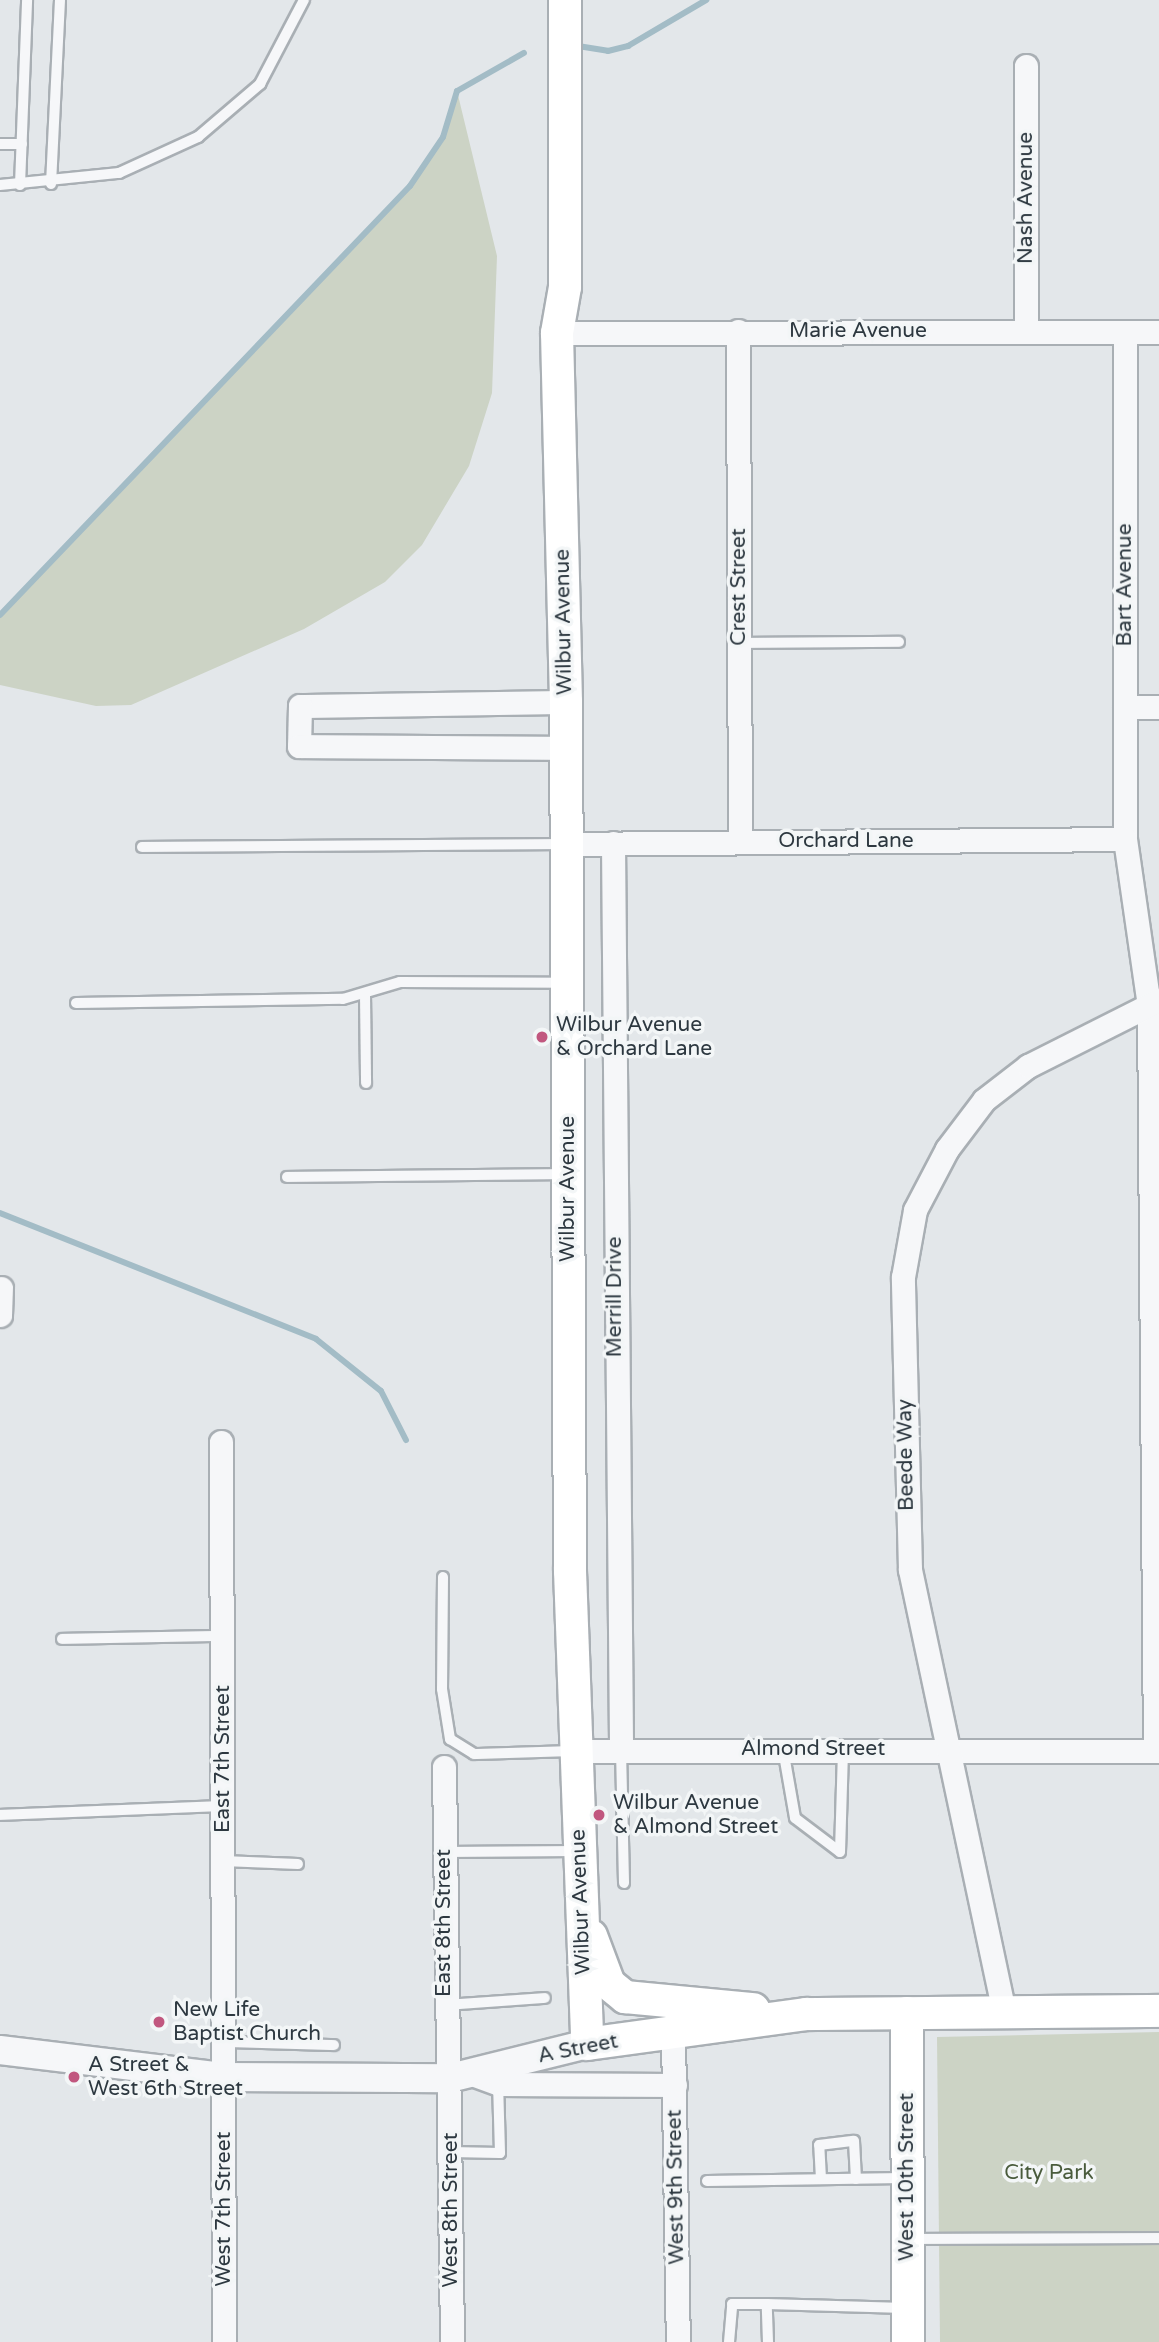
<!DOCTYPE html>
<style>
body{margin:0}
#map{position:relative;width:1159px;height:2342px;overflow:hidden;background:#e3e7ea;font-family:"Varela Round",sans-serif}
div>[style]{position:absolute}
[style*='--x']{left:calc(var(--x)*1px);top:calc(var(--y)*1px);width:calc(var(--w)*1px);rotate:calc(var(--a)*1deg)}
.green>*{inset:0;background:#ccd3c5}
.stream>*{height:6px;margin:-3px;padding:0 3px;transform-origin:3px;border-radius:3px;background:#a3bcc6}
.roads{filter:drop-shadow(2px 0 #a9afb4) drop-shadow(-2px 0 #a9afb4) drop-shadow(0 2px #a9afb4) drop-shadow(0 -2px #a9afb4)}
.service>*{height:10px;margin:-5px;padding:0 5px;transform-origin:5px;border-radius:5px;background:#f6f7f9}
.minor>*{height:23px;margin:-11.5px;padding:0 11.5px;transform-origin:11.5px;border-radius:11.5px;background:#f6f7f9}
.tertiary>*{height:28px;margin:-14px;padding:0 14px;transform-origin:14px;border-radius:14px;background:#f6f7f9}
.secondary>*{height:32px;margin:-16px;padding:0 16px;transform-origin:16px;border-radius:16px;background:#fff}
.dots>*{width:19px;height:19px;translate:-50% -50%;box-sizing:border-box;border:4px solid #f3f6f7;border-radius:50%}
span{translate:-50% -50%;white-space:nowrap;text-align:center;line-height:1.15;-webkit-text-stroke:7px #f3f6f7;paint-order:stroke}
.street-label{font-size:21px;color:#2d3840}
.poi-label{font-size:21px;color:#2d3840}
.left{translate:0 -50%;text-align:left}
.park-label{font-size:21px;color:#495b3c}
</style>
<div id="map">
<div class="green">
<i style="clip-path:polygon(457px 91px,497px 256px,492px 393px,469px 466px,422px 545px,385px 582px,304px 629px,131px 705px,96px 706px,0 685px,0 615px,410px 186px,443px 137px)"></i>
<i style="clip-path:polygon(1159px 2032px,1159px 2342px,940px 2342px,937px 2037px)"></i>
</div>
<div class="stream">
<i style="--x:578;--y:46;--w:30;--a:9"></i>
<i style="--x:608;--y:51;--w:21;--a:-14"></i>
<i style="--x:628;--y:46;--w:91;--a:-30.5"></i>
<i style="--x:0;--y:615;--w:593;--a:-46.3"></i>
<i style="--x:410;--y:186;--w:59;--a:-56"></i>
<i style="--x:443;--y:137;--w:48;--a:-73.1"></i>
<i style="--x:457;--y:91;--w:77;--a:-29.6"></i>
<i style="--x:0;--y:1213;--w:340;--a:21.7"></i>
<i style="--x:316;--y:1339;--w:83;--a:38.7"></i>
<i style="--x:381;--y:1391;--w:55;--a:63"></i>
</div>
<div class="roads">
<div class="service">
<i style="--x:0;--y:144;--w:22;--a:0"></i>
<i style="--x:51;--y:184;--w:184;--a:-87.2"></i>
<i style="--x:0;--y:185;--w:120;--a:-5.8"></i>
<i style="--x:119;--y:173;--w:87;--a:-24.5"></i>
<i style="--x:198;--y:137;--w:82;--a:-40.5"></i>
<i style="--x:260;--y:84;--w:95;--a:-62.4"></i>
<i style="--x:20;--y:185;--w:185;--a:-87.8"></i>
<i style="--x:739;--y:643;--w:160;--a:-0.4"></i>
<i style="--x:142;--y:847;--w:420;--a:-0.4"></i>
<i style="--x:365;--y:995;--w:88;--a:89.3"></i>
<i style="--x:76;--y:1003;--w:267;--a:-0.9"></i>
<i style="--x:343;--y:999;--w:59;--a:-16.6"></i>
<i style="--x:400;--y:982;--w:165;--a:0.3"></i>
<i style="--x:287;--y:1177;--w:279;--a:-0.6"></i>
<i style="--x:443;--y:1577;--w:112;--a:90.5"></i>
<i style="--x:442;--y:1689;--w:51;--a:80.9"></i>
<i style="--x:450;--y:1739;--w:28;--a:32"></i>
<i style="--x:474;--y:1754;--w:101;--a:-1.7"></i>
<i style="--x:62;--y:1639;--w:160;--a:-1.1"></i>
<i style="--x:783;--y:1749;--w:70;--a:80.1"></i>
<i style="--x:795;--y:1818;--w:56;--a:37.1"></i>
<i style="--x:840;--y:1852;--w:103;--a:-88.3"></i>
<i style="--x:621;--y:1750;--w:133;--a:88.7"></i>
<i style="--x:0;--y:1815;--w:223;--a:-2.3"></i>
<i style="--x:444;--y:1852;--w:134;--a:-0.4"></i>
<i style="--x:223;--y:1861;--w:75;--a:2.3"></i>
<i style="--x:447;--y:2005;--w:98;--a:-4.1"></i>
<i style="--x:224;--y:2042;--w:110;--a:1.6"></i>
<i style="--x:451;--y:2152;--w:49;--a:1.2"></i>
<i style="--x:500;--y:2153;--w:70;--a:-91.6"></i>
<i style="--x:821;--y:2179;--w:34;--a:-93"></i>
<i style="--x:819;--y:2145;--w:35;--a:-7"></i>
<i style="--x:854;--y:2141;--w:38;--a:87"></i>
<i style="--x:707;--y:2181;--w:196;--a:-0.9"></i>
<i style="--x:909;--y:2239;--w:250;--a:-0.2"></i>
<i style="--x:729;--y:2342;--w:38;--a:-85"></i>
<i style="--x:732;--y:2304;--w:35;--a:0"></i>
<i style="--x:768;--y:2342;--w:38;--a:-92"></i>
<i style="--x:767;--y:2304;--w:138;--a:1.7"></i>
</div>
<div class="minor">
<i style="--x:1026;--y:66;--w:264;--a:90"></i>
<i style="--x:738;--y:331;--w:511;--a:89.78"></i>
<i style="--x:1125;--y:332;--w:507;--a:90"></i>
<i style="--x:1125;--y:839;--w:169;--a:81.8"></i>
<i style="--x:1149;--y:1006;--w:745;--a:89.54"></i>
<i style="--x:557;--y:333;--w:602;--a:-0.1"></i>
<i style="--x:566;--y:702;--w:266;--a:179.1"></i>
<i style="--x:300;--y:706;--w:40;--a:91.4"></i>
<i style="--x:299;--y:746;--w:268;--a:0.4"></i>
<i style="--x:1125;--y:707;--w:34;--a:0"></i>
<i style="--x:613;--y:843;--w:907;--a:89.49"></i>
<i style="--x:567;--y:844;--w:558;--a:-0.51"></i>
<i style="--x:0;--y:1315;--w:27;--a:-88"></i>
<i style="--x:221;--y:1442;--w:900;--a:89.81"></i>
<i style="--x:576;--y:1751;--w:583;--a:0"></i>
<i style="--x:444;--y:1767;--w:575;--a:89.2"></i>
<i style="--x:1004;--y:2012;--w:452;--a:-102"></i>
<i style="--x:910;--y:1570;--w:293;--a:-91.4"></i>
<i style="--x:903;--y:1277;--w:68;--a:-79.8"></i>
<i style="--x:915;--y:1210;--w:69;--a:-62.3"></i>
<i style="--x:947;--y:1149;--w:61;--a:-52.9"></i>
<i style="--x:984;--y:1100;--w:56;--a:-37.7"></i>
<i style="--x:1028;--y:1066;--w:147;--a:-26.7"></i>
<i style="--x:673;--y:2033;--w:309;--a:89.1"></i>
<i style="--x:469;--y:2073;--w:32;--a:20"></i>
<i style="--x:499;--y:2084;--w:176;--a:0.3"></i>
</div>
<div class="tertiary">
<i style="--x:0;--y:2050;--w:226;--a:6.9"></i>
<i style="--x:224;--y:2077;--w:226;--a:0.3"></i>
<i style="--x:450;--y:2078;--w:141;--a:-13.9"></i>
</div>
<div class="secondary">
<i style="--x:565;--y:0;--w:287;--a:90"></i>
<i style="--x:565;--y:287;--w:47;--a:99.9"></i>
<i style="--x:557;--y:333;--w:369;--a:88.6"></i>
<i style="--x:566;--y:702;--w:869;--a:89.74"></i>
<i style="--x:570;--y:1571;--w:473;--a:87.9"></i>
<i style="--x:587;--y:2044;--w:221;--a:-7.8"></i>
<i style="--x:806;--y:2014;--w:353;--a:-0.5"></i>
<i style="--x:591;--y:1936;--w:51;--a:69.4"></i>
<i style="--x:609;--y:1984;--w:21;--a:39"></i>
<i style="--x:625;--y:1997;--w:129;--a:5.4"></i>
<i style="--x:907;--y:2013;--w:329;--a:89.8"></i>
</div>
</div>
<div class="dots">
<i style="left:542px;top:1037px;background:#c1577f"></i>
<i style="left:599px;top:1815px;background:#c1577f"></i>
<i style="left:159px;top:2022px;background:#c1577f"></i>
<i style="left:74px;top:2077px;background:#c1577f"></i>
</div>
<div class="street-label">
<span style="left:1026px;top:198px;rotate:-90deg">Nash Avenue</span>
<span style="left:858px;top:331px">Marie Avenue</span>
<span style="left:1125px;top:585px;rotate:-90deg">Bart Avenue</span>
<span style="left:739px;top:587px;rotate:-90deg">Crest Street</span>
<span style="left:564px;top:622px;rotate:-91deg">Wilbur Avenue</span>
<span style="left:846px;top:841px">Orchard Lane</span>
<span style="left:568px;top:1189px;rotate:-90deg">Wilbur Avenue</span>
<span style="left:615px;top:1297px;rotate:-90deg">Merrill Drive</span>
<span style="left:906px;top:1455px;rotate:-91deg">Beede Way</span>
<span style="left:813px;top:1749px">Almond Street</span>
<span style="left:223px;top:1759px;rotate:-90deg">East 7th Street</span>
<span style="left:581px;top:1902px;rotate:-92deg">Wilbur Avenue</span>
<span style="left:444px;top:1923px;rotate:-90deg">East 8th Street</span>
<span style="left:578px;top:2049px;rotate:-11deg">A Street</span>
<span style="left:907px;top:2177px;rotate:-90deg">West 10th Street</span>
<span style="left:676px;top:2187px;rotate:-91deg">West 9th Street</span>
<span style="left:224px;top:2209px;rotate:-90deg">West 7th Street</span>
<span style="left:451px;top:2210px;rotate:-90deg">West 8th Street</span>
</div>
<div class="poi-label">
<span class="left" style="left:556px;top:1037px">Wilbur Avenue<br>&amp; Orchard Lane</span>
<span class="left" style="left:613px;top:1815px">Wilbur Avenue<br>&amp; Almond Street</span>
<span class="left" style="left:173px;top:2022px">New Life<br>Baptist Church</span>
<span class="left" style="left:88px;top:2077px">A Street &amp;<br>West 6th Street</span>
</div>
<div class="park-label">
<span style="left:1049px;top:2173px">City Park</span>
</div>
</div>
